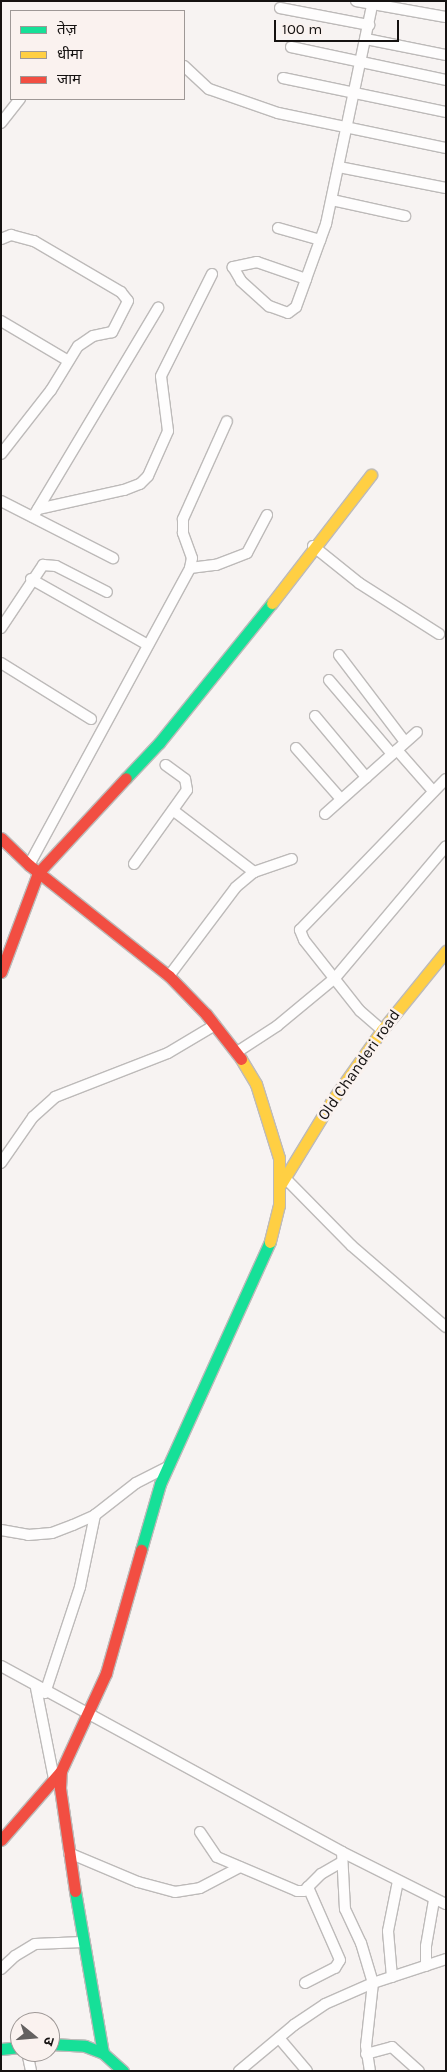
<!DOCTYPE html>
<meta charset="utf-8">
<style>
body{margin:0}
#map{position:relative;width:447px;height:2072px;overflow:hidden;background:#f7f3f2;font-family:Karla,"Noto Sans Devanagari",sans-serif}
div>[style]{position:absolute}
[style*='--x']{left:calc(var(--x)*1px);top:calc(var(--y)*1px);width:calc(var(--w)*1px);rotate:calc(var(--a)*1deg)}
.roads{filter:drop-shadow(1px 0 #bdbab9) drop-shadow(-1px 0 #bdbab9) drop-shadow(0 1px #bdbab9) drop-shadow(0 -1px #bdbab9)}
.street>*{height:10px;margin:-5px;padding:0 5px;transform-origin:5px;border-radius:5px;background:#fefdfd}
.fast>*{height:11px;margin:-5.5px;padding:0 5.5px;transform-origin:5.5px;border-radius:5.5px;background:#16e098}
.slow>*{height:11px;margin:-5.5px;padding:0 5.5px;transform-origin:5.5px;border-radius:5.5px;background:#ffcf43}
.jam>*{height:11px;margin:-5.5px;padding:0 5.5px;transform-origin:5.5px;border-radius:5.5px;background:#f24e42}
span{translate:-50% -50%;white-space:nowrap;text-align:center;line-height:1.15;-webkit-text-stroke:5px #faf2ef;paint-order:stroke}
.street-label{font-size:16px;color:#151211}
.frame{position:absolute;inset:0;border:2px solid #151211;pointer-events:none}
.legend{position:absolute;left:10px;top:10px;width:175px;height:90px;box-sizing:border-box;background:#faf2ef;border:1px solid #9e9896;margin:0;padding:6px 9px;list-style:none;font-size:15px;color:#151211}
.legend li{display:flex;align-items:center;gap:10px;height:25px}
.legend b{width:25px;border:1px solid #9e9896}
.north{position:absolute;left:10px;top:2012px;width:50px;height:50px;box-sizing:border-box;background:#faf2ef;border:1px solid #9e9896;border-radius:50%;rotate:107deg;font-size:14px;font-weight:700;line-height:20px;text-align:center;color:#151211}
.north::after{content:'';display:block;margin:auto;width:18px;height:22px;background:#646160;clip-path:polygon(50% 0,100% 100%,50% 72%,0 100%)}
.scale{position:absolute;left:274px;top:20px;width:125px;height:22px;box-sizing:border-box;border:2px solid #151211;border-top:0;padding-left:6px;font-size:15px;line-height:18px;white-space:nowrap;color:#151211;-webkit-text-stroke:4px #faf2ef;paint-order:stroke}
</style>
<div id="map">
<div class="roads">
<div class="street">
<i style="--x:356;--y:1;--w:91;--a:10.1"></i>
<i style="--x:280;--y:8;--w:91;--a:10.8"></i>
<i style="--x:366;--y:39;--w:82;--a:11.3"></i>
<i style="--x:291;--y:47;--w:158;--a:12"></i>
<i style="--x:184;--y:66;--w:34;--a:43"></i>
<i style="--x:209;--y:89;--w:73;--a:19.2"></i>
<i style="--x:278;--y:113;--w:172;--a:11.8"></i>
<i style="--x:283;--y:78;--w:167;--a:11.8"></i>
<i style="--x:1;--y:123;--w:31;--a:-52"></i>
<i style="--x:339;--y:167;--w:109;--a:11.1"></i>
<i style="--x:332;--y:200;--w:75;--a:12.4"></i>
<i style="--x:278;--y:228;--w:44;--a:15.9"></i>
<i style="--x:1;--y:239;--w:11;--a:-22"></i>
<i style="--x:11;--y:235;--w:24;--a:15"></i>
<i style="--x:34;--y:241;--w:101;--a:30.4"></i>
<i style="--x:121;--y:292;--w:11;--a:52"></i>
<i style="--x:128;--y:301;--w:35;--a:117"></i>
<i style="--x:112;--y:332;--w:19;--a:168"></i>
<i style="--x:93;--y:336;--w:18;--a:146"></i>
<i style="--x:78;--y:346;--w:52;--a:121.5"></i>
<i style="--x:51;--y:390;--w:81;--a:128"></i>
<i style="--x:306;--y:279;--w:52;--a:-160.9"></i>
<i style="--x:257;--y:262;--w:25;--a:168"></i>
<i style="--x:233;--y:267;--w:16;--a:60"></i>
<i style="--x:241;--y:281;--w:38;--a:42"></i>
<i style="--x:269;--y:306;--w:20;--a:20"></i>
<i style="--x:288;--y:313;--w:10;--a:-37"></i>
<i style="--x:296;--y:307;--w:30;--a:-70"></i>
<i style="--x:306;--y:279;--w:59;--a:-70"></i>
<i style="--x:326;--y:224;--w:228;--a:-78.1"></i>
<i style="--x:1;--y:321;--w:77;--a:30.6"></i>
<i style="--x:1;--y:501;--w:126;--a:27"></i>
<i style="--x:38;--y:509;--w:88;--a:-12.5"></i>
<i style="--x:124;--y:490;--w:17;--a:-21"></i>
<i style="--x:140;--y:484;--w:11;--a:-45"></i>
<i style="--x:148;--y:476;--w:49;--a:-66"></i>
<i style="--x:168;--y:431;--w:55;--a:-97.3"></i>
<i style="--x:161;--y:376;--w:114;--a:-63.4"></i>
<i style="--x:33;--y:517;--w:244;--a:-59.1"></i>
<i style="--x:313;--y:546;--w:59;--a:38.8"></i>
<i style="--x:359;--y:583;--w:95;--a:32.5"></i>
<i style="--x:190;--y:568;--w:26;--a:-7"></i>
<i style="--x:216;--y:565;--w:33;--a:-21"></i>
<i style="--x:247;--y:553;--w:43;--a:-62.2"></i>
<i style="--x:31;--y:579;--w:134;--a:29.4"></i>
<i style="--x:1;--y:628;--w:76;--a:-56.3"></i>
<i style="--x:43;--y:565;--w:13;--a:4"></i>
<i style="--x:56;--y:566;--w:57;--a:27"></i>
<i style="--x:339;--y:655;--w:109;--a:52.8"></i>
<i style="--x:1;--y:663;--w:106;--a:31.9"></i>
<i style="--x:329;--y:680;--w:97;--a:49.6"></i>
<i style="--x:315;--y:716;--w:80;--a:50.1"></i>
<i style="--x:296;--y:748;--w:68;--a:48.6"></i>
<i style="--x:397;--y:750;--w:55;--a:48.7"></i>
<i style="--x:174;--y:811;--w:101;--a:37.3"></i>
<i style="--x:325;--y:814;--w:123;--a:-41.7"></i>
<i style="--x:134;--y:864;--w:91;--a:-54.4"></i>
<i style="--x:187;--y:790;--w:11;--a:-100"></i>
<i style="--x:185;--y:779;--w:24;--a:-144"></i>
<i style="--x:29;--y:865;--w:338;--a:-61.5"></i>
<i style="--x:190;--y:568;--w:10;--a:-79"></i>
<i style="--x:192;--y:558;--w:27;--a:-110"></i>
<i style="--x:183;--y:533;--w:14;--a:-90"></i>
<i style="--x:183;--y:519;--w:107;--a:-65.8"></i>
<i style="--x:169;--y:976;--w:111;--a:-53"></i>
<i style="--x:236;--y:887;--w:23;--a:-40"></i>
<i style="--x:254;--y:872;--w:40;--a:-18.9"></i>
<i style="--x:382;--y:1030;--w:29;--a:-139"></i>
<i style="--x:360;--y:1011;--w:90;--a:-128.3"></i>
<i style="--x:304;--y:940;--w:11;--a:-112"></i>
<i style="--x:300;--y:930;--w:210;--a:-46"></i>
<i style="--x:237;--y:1052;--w:48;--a:-33"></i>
<i style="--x:277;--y:1026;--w:75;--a:-39.6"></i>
<i style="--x:335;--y:978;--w:172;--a:-49.9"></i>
<i style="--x:1;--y:1163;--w:56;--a:-55.2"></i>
<i style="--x:33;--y:1117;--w:30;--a:-42"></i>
<i style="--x:55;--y:1097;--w:121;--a:-21.3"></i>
<i style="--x:168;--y:1053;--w:55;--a:-30.8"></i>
<i style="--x:285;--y:1178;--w:95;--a:45.4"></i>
<i style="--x:352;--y:1246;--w:124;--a:40.8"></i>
<i style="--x:1;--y:1530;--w:27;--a:10"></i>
<i style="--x:28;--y:1535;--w:24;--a:-5"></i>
<i style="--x:52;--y:1533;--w:22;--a:-21"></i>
<i style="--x:73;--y:1525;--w:24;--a:-24"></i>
<i style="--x:95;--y:1515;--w:52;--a:-38"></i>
<i style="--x:136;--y:1483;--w:36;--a:-27"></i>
<i style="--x:1;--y:1666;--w:388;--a:28.6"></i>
<i style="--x:342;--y:1852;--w:116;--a:26.6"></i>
<i style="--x:36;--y:1688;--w:93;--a:78.8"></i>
<i style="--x:45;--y:1693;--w:112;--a:-71.7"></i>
<i style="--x:80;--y:1587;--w:74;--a:-78.2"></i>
<i style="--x:200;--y:1832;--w:30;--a:56"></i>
<i style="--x:217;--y:1857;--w:87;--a:23"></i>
<i style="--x:297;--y:1891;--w:7;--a:0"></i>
<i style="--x:304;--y:1891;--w:24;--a:-45"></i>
<i style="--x:321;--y:1874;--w:24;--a:-30"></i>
<i style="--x:342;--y:1852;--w:57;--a:87"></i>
<i style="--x:345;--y:1909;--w:38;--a:65"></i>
<i style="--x:361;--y:1943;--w:42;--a:73.3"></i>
<i style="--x:373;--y:1983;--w:63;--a:96.3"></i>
<i style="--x:366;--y:2046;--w:24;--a:81"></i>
<i style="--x:69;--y:1853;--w:75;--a:22.8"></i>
<i style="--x:138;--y:1882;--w:38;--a:15"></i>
<i style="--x:175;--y:1892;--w:25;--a:-9"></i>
<i style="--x:200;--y:1888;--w:45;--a:-27.7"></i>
<i style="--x:426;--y:1966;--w:20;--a:-90"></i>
<i style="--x:426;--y:1946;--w:47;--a:-80.1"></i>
<i style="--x:1;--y:1969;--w:19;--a:-43"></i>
<i style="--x:15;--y:1956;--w:23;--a:-31"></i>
<i style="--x:35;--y:1944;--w:48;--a:-2.4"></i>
<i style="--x:392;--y:1977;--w:46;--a:-95"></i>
<i style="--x:388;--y:1931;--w:51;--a:-78.7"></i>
<i style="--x:305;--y:1983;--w:34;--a:-27"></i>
<i style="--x:335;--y:1968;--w:9;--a:-58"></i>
<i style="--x:340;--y:1960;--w:80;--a:-113.7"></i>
<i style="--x:279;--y:2038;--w:43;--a:49.7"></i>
<i style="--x:27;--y:2052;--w:19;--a:78"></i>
<i style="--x:366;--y:2054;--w:27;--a:-15"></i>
<i style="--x:392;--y:2047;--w:36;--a:42"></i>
<i style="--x:239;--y:2071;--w:72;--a:-39.9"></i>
<i style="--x:294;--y:2025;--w:37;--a:-34"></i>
<i style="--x:325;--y:2004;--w:52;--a:-23.6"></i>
<i style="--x:373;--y:1983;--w:77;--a:-18.2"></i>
</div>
<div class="fast">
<i style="--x:126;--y:778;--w:48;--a:-46.7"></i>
<i style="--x:159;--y:743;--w:180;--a:-51.1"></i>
<i style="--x:141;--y:1550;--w:69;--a:-73.9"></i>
<i style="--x:160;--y:1484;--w:266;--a:-65.6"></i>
<i style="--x:75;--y:1891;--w:164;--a:80.2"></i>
<i style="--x:50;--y:2044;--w:35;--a:3"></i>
<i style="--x:85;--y:2046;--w:19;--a:21"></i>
<i style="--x:103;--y:2053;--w:27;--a:42"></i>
<i style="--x:1;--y:2049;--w:19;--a:-6"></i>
</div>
<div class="slow">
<i style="--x:272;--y:603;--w:162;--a:-52.3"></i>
<i style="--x:241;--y:1059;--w:29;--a:59"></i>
<i style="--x:256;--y:1084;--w:77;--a:72.7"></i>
<i style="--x:279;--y:1158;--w:47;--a:90"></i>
<i style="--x:279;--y:1205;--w:38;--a:104"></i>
<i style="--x:281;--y:1184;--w:96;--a:-58.6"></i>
<i style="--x:331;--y:1102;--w:88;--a:-54.7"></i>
<i style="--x:382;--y:1030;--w:102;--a:-51"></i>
</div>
<div class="jam">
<i style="--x:1;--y:838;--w:39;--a:44"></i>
<i style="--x:29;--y:865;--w:179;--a:38.4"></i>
<i style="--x:169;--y:976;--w:53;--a:45.8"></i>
<i style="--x:206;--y:1014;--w:57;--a:52.1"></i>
<i style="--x:1;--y:972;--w:106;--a:-69.5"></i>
<i style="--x:38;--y:873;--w:129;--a:-47.2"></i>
<i style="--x:1;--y:1840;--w:91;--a:-49"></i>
<i style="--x:75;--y:1891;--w:104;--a:-98.3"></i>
<i style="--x:60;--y:1788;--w:17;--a:-87"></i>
<i style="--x:61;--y:1771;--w:108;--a:-65.3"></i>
<i style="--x:106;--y:1673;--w:128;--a:-74.1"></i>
</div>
</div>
<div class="street-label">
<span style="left:359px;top:1065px;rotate:-55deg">Old Chanderi road</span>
</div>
<div class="frame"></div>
<ul class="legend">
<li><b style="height:6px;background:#16e098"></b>तेज़</li>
<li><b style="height:6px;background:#ffcf43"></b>धीमा</li>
<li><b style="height:6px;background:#f24e42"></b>जाम</li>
</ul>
<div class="north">उ</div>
<div class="scale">100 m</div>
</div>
